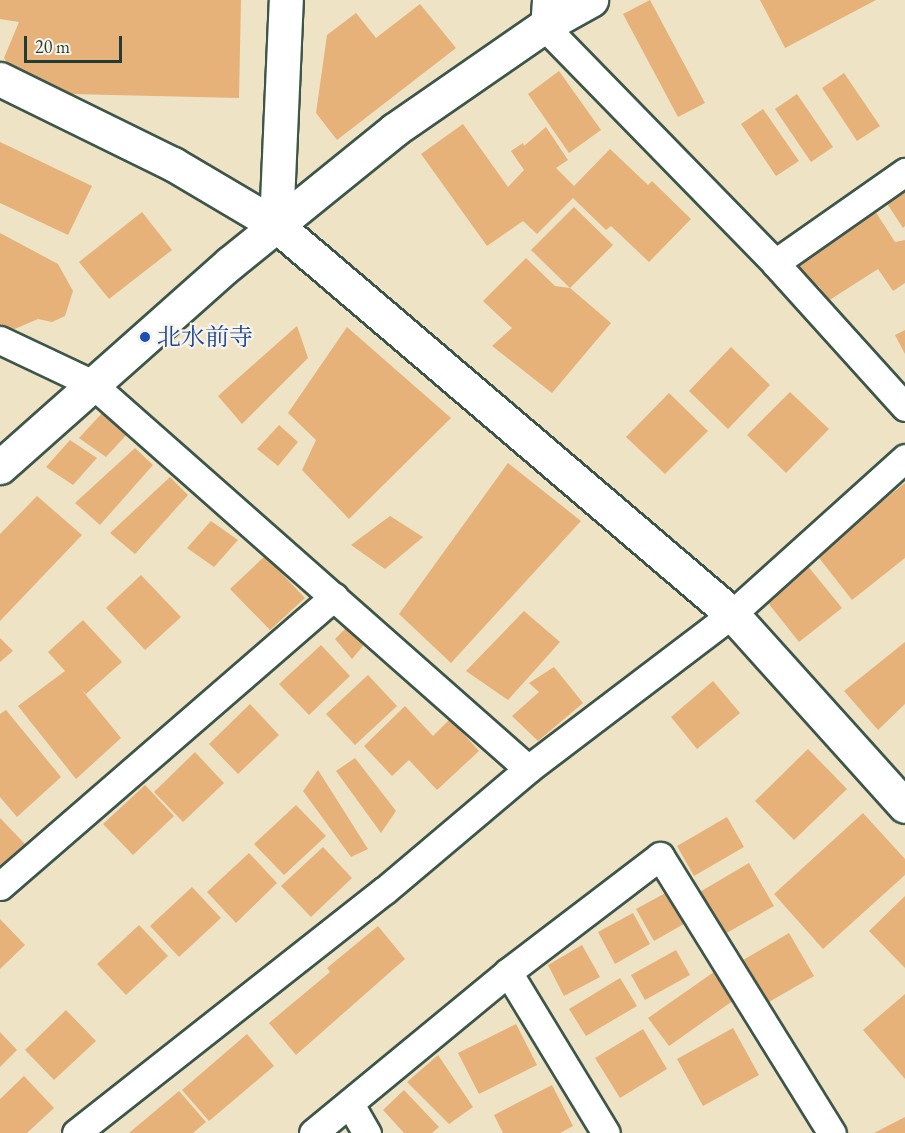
<!DOCTYPE html>
<meta charset="utf-8">
<style>
body{margin:0}
#map{position:relative;width:905px;height:1133px;overflow:hidden;background:#eee3c5;font-family:"EB Garamond","Noto Serif JP",serif}
div>[style]{position:absolute}
[style*='--x']{left:calc(var(--x)*1px);top:calc(var(--y)*1px);width:calc(var(--w)*1px);rotate:calc(var(--a)*1deg)}
.building>*{inset:0;background:#e6b27a}
.roads{filter:drop-shadow(2px 0 #3e564a) drop-shadow(-2px 0 #3e564a) drop-shadow(0 2px #3e564a) drop-shadow(0 -2px #3e564a)}
.minor>*{height:27px;margin:-13.5px;padding:0 13.5px;transform-origin:13.5px;border-radius:13.5px;background:#fff}
.tertiary>*{height:33px;margin:-16.5px;padding:0 16.5px;transform-origin:16.5px;border-radius:16.5px;background:#fff}
.dots>*{width:16px;height:16px;translate:-50% -50%;box-sizing:border-box;border:3px solid #f7f3e8;border-radius:50%}
span{translate:-50% -50%;white-space:nowrap;text-align:center;line-height:1.15;-webkit-text-stroke:4.5px #f7f3e8;paint-order:stroke}
.transit-label{font-size:24px;color:#164399}
.left{translate:0 -50%;text-align:left}
.scale{position:absolute;left:24px;top:36px;width:98px;height:27px;box-sizing:border-box;border:3px solid #1f3d34;border-top:0;padding-left:8px;font-size:18px;line-height:21px;white-space:nowrap;color:#1f3d34;-webkit-text-stroke:4px #f7f3e8;paint-order:stroke}
</style>
<div id="map">
<div class="building">
<i style="clip-path:polygon(0 0,241px 0,239px 98px,29px 93px,4px 58px,19px 22px,0 19px)"></i>
<i style="clip-path:polygon(650px 0,705px 103px,678px 117px,623px 14px)"></i>
<i style="clip-path:polygon(760px 0,876px 0,785px 48px)"></i>
<i style="clip-path:polygon(420px 4px,456px 48px,337px 140px,316px 113px,327px 35px,356px 13px,376px 38px)"></i>
<i style="clip-path:polygon(559px 71px,601px 130px,569px 153px,528px 94px)"></i>
<i style="clip-path:polygon(844px 73px,880px 126px,857px 141px,822px 88px)"></i>
<i style="clip-path:polygon(797px 94px,833px 147px,811px 162px,775px 109px)"></i>
<i style="clip-path:polygon(763px 109px,799px 161px,776px 176px,741px 124px)"></i>
<i style="clip-path:polygon(463px 124px,508px 187px,524px 170px,511px 151px,523px 143px,524px 146px,546px 127px,568px 160px,556px 168px,574px 186px,610px 149px,648px 185px,652px 181px,691px 219px,649px 262px,611px 226px,606px 230px,573px 198px,537px 234px,523px 221px,487px 246px,421px 154px)"></i>
<i style="clip-path:polygon(0 142px,92px 186px,68px 235px,0 203px)"></i>
<i style="clip-path:polygon(905px 189px,905px 226px,903px 228px,886px 202px)"></i>
<i style="clip-path:polygon(868px 200px,895px 242px,905px 240px,905px 283px,893px 291px,878px 269px,828px 301px,819px 286px,808px 293px,789px 263px)"></i>
<i style="clip-path:polygon(574px 207px,613px 245px,570px 288px,531px 250px)"></i>
<i style="clip-path:polygon(142px 212px,172px 250px,109px 299px,79px 262px)"></i>
<i style="clip-path:polygon(0 233px,58px 264px,73px 291px,65px 316px,52px 322px,38px 319px,10px 331px,0 326px)"></i>
<i style="clip-path:polygon(526px 258px,555px 286px,570px 288px,611px 323px,552px 393px,492px 346px,512px 328px,483px 301px)"></i>
<i style="clip-path:polygon(297px 326px,308px 358px,242px 424px,218px 396px)"></i>
<i style="clip-path:polygon(347px 327px,451px 418px,349px 519px,302px 470px,316px 440px,288px 413px)"></i>
<i style="clip-path:polygon(905px 330px,905px 354px,895px 335px)"></i>
<i style="clip-path:polygon(731px 347px,770px 385px,728px 429px,689px 391px)"></i>
<i style="clip-path:polygon(790px 392px,829px 429px,786px 473px,747px 435px)"></i>
<i style="clip-path:polygon(669px 393px,708px 431px,665px 474px,626px 437px)"></i>
<i style="clip-path:polygon(103px 412px,131px 430px,106px 457px,79px 438px)"></i>
<i style="clip-path:polygon(279px 425px,298px 442px,278px 466px,257px 449px)"></i>
<i style="clip-path:polygon(70px 440px,97px 458px,73px 485px,46px 467px)"></i>
<i style="clip-path:polygon(135px 448px,153px 465px,100px 525px,75px 503px)"></i>
<i style="clip-path:polygon(508px 463px,581px 521px,451px 663px,399px 614px)"></i>
<i style="clip-path:polygon(170px 477px,188px 495px,135px 554px,110px 533px)"></i>
<i style="clip-path:polygon(905px 483px,905px 558px,852px 600px,816px 554px)"></i>
<i style="clip-path:polygon(37px 496px,82px 535px,0 621px,0 534px)"></i>
<i style="clip-path:polygon(390px 516px,423px 537px,385px 569px,351px 545px)"></i>
<i style="clip-path:polygon(211px 521px,238px 540px,214px 567px,187px 548px)"></i>
<i style="clip-path:polygon(265px 556px,305px 598px,270px 630px,230px 589px)"></i>
<i style="clip-path:polygon(807px 565px,842px 608px,799px 642px,765px 599px)"></i>
<i style="clip-path:polygon(141px 575px,181px 617px,145px 650px,106px 608px)"></i>
<i style="clip-path:polygon(524px 611px,560px 642px,508px 700px,466px 671px)"></i>
<i style="clip-path:polygon(83px 620px,122px 662px,86px 694px,81px 689px,121px 738px,76px 779px,18px 706px,65px 671px,48px 652px)"></i>
<i style="clip-path:polygon(350px 624px,363px 646px,352px 659px,335px 639px)"></i>
<i style="clip-path:polygon(0 638px,13px 651px,0 662px)"></i>
<i style="clip-path:polygon(905px 642px,905px 704px,878px 730px,844px 691px)"></i>
<i style="clip-path:polygon(321px 645px,350px 676px,309px 715px,279px 684px)"></i>
<i style="clip-path:polygon(554px 667px,583px 703px,538px 741px,512px 716px,539px 692px,529px 683px)"></i>
<i style="clip-path:polygon(368px 675px,397px 706px,355px 745px,326px 714px)"></i>
<i style="clip-path:polygon(713px 681px,740px 713px,697px 749px,671px 717px)"></i>
<i style="clip-path:polygon(250px 704px,279px 735px,238px 774px,209px 744px)"></i>
<i style="clip-path:polygon(405px 706px,433px 736px,450px 719px,479px 751px,437px 790px,409px 760px,392px 776px,364px 746px)"></i>
<i style="clip-path:polygon(6px 710px,61px 777px,17px 817px,0 797px,0 714px)"></i>
<i style="clip-path:polygon(808px 749px,847px 789px,794px 840px,755px 801px)"></i>
<i style="clip-path:polygon(195px 752px,224px 783px,183px 822px,154px 792px)"></i>
<i style="clip-path:polygon(355px 758px,396px 811px,381px 833px,336px 771px)"></i>
<i style="clip-path:polygon(318px 770px,368px 849px,351px 857px,303px 791px)"></i>
<i style="clip-path:polygon(145px 785px,174px 816px,133px 855px,103px 824px)"></i>
<i style="clip-path:polygon(296px 805px,326px 836px,284px 875px,254px 844px)"></i>
<i style="clip-path:polygon(863px 813px,905px 859px,905px 875px,823px 949px,774px 894px)"></i>
<i style="clip-path:polygon(727px 817px,744px 847px,694px 876px,677px 846px)"></i>
<i style="clip-path:polygon(0 818px,26px 845px,0 869px)"></i>
<i style="clip-path:polygon(323px 847px,352px 878px,311px 917px,281px 886px)"></i>
<i style="clip-path:polygon(249px 853px,277px 883px,236px 923px,207px 892px)"></i>
<i style="clip-path:polygon(749px 863px,774px 906px,723px 935px,698px 893px)"></i>
<i style="clip-path:polygon(192px 887px,221px 918px,179px 957px,150px 926px)"></i>
<i style="clip-path:polygon(671px 890px,689px 921px,654px 941px,636px 909px)"></i>
<i style="clip-path:polygon(905px 896px,905px 968px,869px 931px)"></i>
<i style="clip-path:polygon(633px 913px,650px 944px,615px 964px,598px 932px)"></i>
<i style="clip-path:polygon(0 919px,25px 945px,0 969px)"></i>
<i style="clip-path:polygon(139px 925px,168px 956px,126px 995px,97px 964px)"></i>
<i style="clip-path:polygon(378px 926px,405px 959px,296px 1055px,269px 1023px,330px 972px,327px 968px)"></i>
<i style="clip-path:polygon(789px 933px,814px 976px,762px 1006px,738px 963px)"></i>
<i style="clip-path:polygon(582px 945px,600px 977px,564px 996px,548px 965px)"></i>
<i style="clip-path:polygon(676px 950px,690px 975px,645px 1000px,631px 975px)"></i>
<i style="clip-path:polygon(714px 972px,734px 1000px,669px 1046px,648px 1018px)"></i>
<i style="clip-path:polygon(620px 978px,637px 1006px,586px 1036px,569px 1009px)"></i>
<i style="clip-path:polygon(905px 994px,905px 1079px,863px 1030px)"></i>
<i style="clip-path:polygon(66px 1010px,96px 1041px,54px 1080px,25px 1050px)"></i>
<i style="clip-path:polygon(516px 1024px,537px 1065px,479px 1094px,458px 1053px)"></i>
<i style="clip-path:polygon(733px 1028px,759px 1075px,703px 1106px,677px 1059px)"></i>
<i style="clip-path:polygon(643px 1029px,667px 1069px,620px 1098px,595px 1058px)"></i>
<i style="clip-path:polygon(0 1032px,17px 1050px,0 1067px)"></i>
<i style="clip-path:polygon(247px 1034px,274px 1066px,209px 1121px,182px 1090px)"></i>
<i style="clip-path:polygon(438px 1055px,473px 1107px,449px 1124px,407px 1082px)"></i>
<i style="clip-path:polygon(24px 1076px,54px 1108px,27px 1133px,0 1133px,0 1099px)"></i>
<i style="clip-path:polygon(552px 1085px,573px 1126px,560px 1133px,503px 1133px,494px 1115px)"></i>
<i style="clip-path:polygon(404px 1090px,439px 1127px,432px 1133px,404px 1133px,383px 1110px)"></i>
<i style="clip-path:polygon(179px 1091px,206px 1122px,193px 1133px,129px 1133px)"></i>
<i style="clip-path:polygon(905px 1117px,905px 1133px,874px 1133px)"></i>
</div>
<div class="roads">
<div class="minor">
<i style="--x:546;--y:0;--w:26;--a:94"></i>
<i style="--x:544;--y:26;--w:331;--a:45.7"></i>
<i style="--x:775;--y:263;--w:194;--a:47.9"></i>
<i style="--x:775;--y:263;--w:159;--a:-35"></i>
<i style="--x:0;--y:340;--w:101;--a:25.3"></i>
<i style="--x:91;--y:383;--w:583;--a:41.45"></i>
<i style="--x:0;--y:886;--w:442;--a:-40.9"></i>
<i style="--x:508;--y:972;--w:188;--a:58.7"></i>
<i style="--x:350;--y:1104;--w:34;--a:60"></i>
<i style="--x:76;--y:1133;--w:393;--a:-38.2"></i>
<i style="--x:385;--y:890;--w:187;--a:-40.2"></i>
<i style="--x:528;--y:769;--w:256;--a:-37.2"></i>
<i style="--x:732;--y:614;--w:233;--a:-42"></i>
<i style="--x:313;--y:1133;--w:253;--a:-39.5"></i>
<i style="--x:508;--y:972;--w:191;--a:-37.3"></i>
<i style="--x:660;--y:856;--w:326;--a:58.2"></i>
</div>
<div class="tertiary">
<i style="--x:0;--y:79;--w:193;--a:26.2"></i>
<i style="--x:173;--y:164;--w:120;--a:30.6"></i>
<i style="--x:276;--y:225;--w:599;--a:40.47"></i>
<i style="--x:732;--y:614;--w:258;--a:48"></i>
<i style="--x:276;--y:225;--w:225;--a:-87.5"></i>
<i style="--x:0;--y:467;--w:307;--a:-41.6"></i>
<i style="--x:230;--y:263;--w:211;--a:-39"></i>
<i style="--x:394;--y:130;--w:183;--a:-34.7"></i>
<i style="--x:544;--y:26;--w:54;--a:-29"></i>
</div>
</div>
<div class="dots">
<i style="left:145px;top:337px;background:#1a4fb4"></i>
</div>
<div class="transit-label">
<span class="left" style="left:157px;top:337px">北水前寺</span>
</div>
<div class="scale">20 m</div>
</div>
